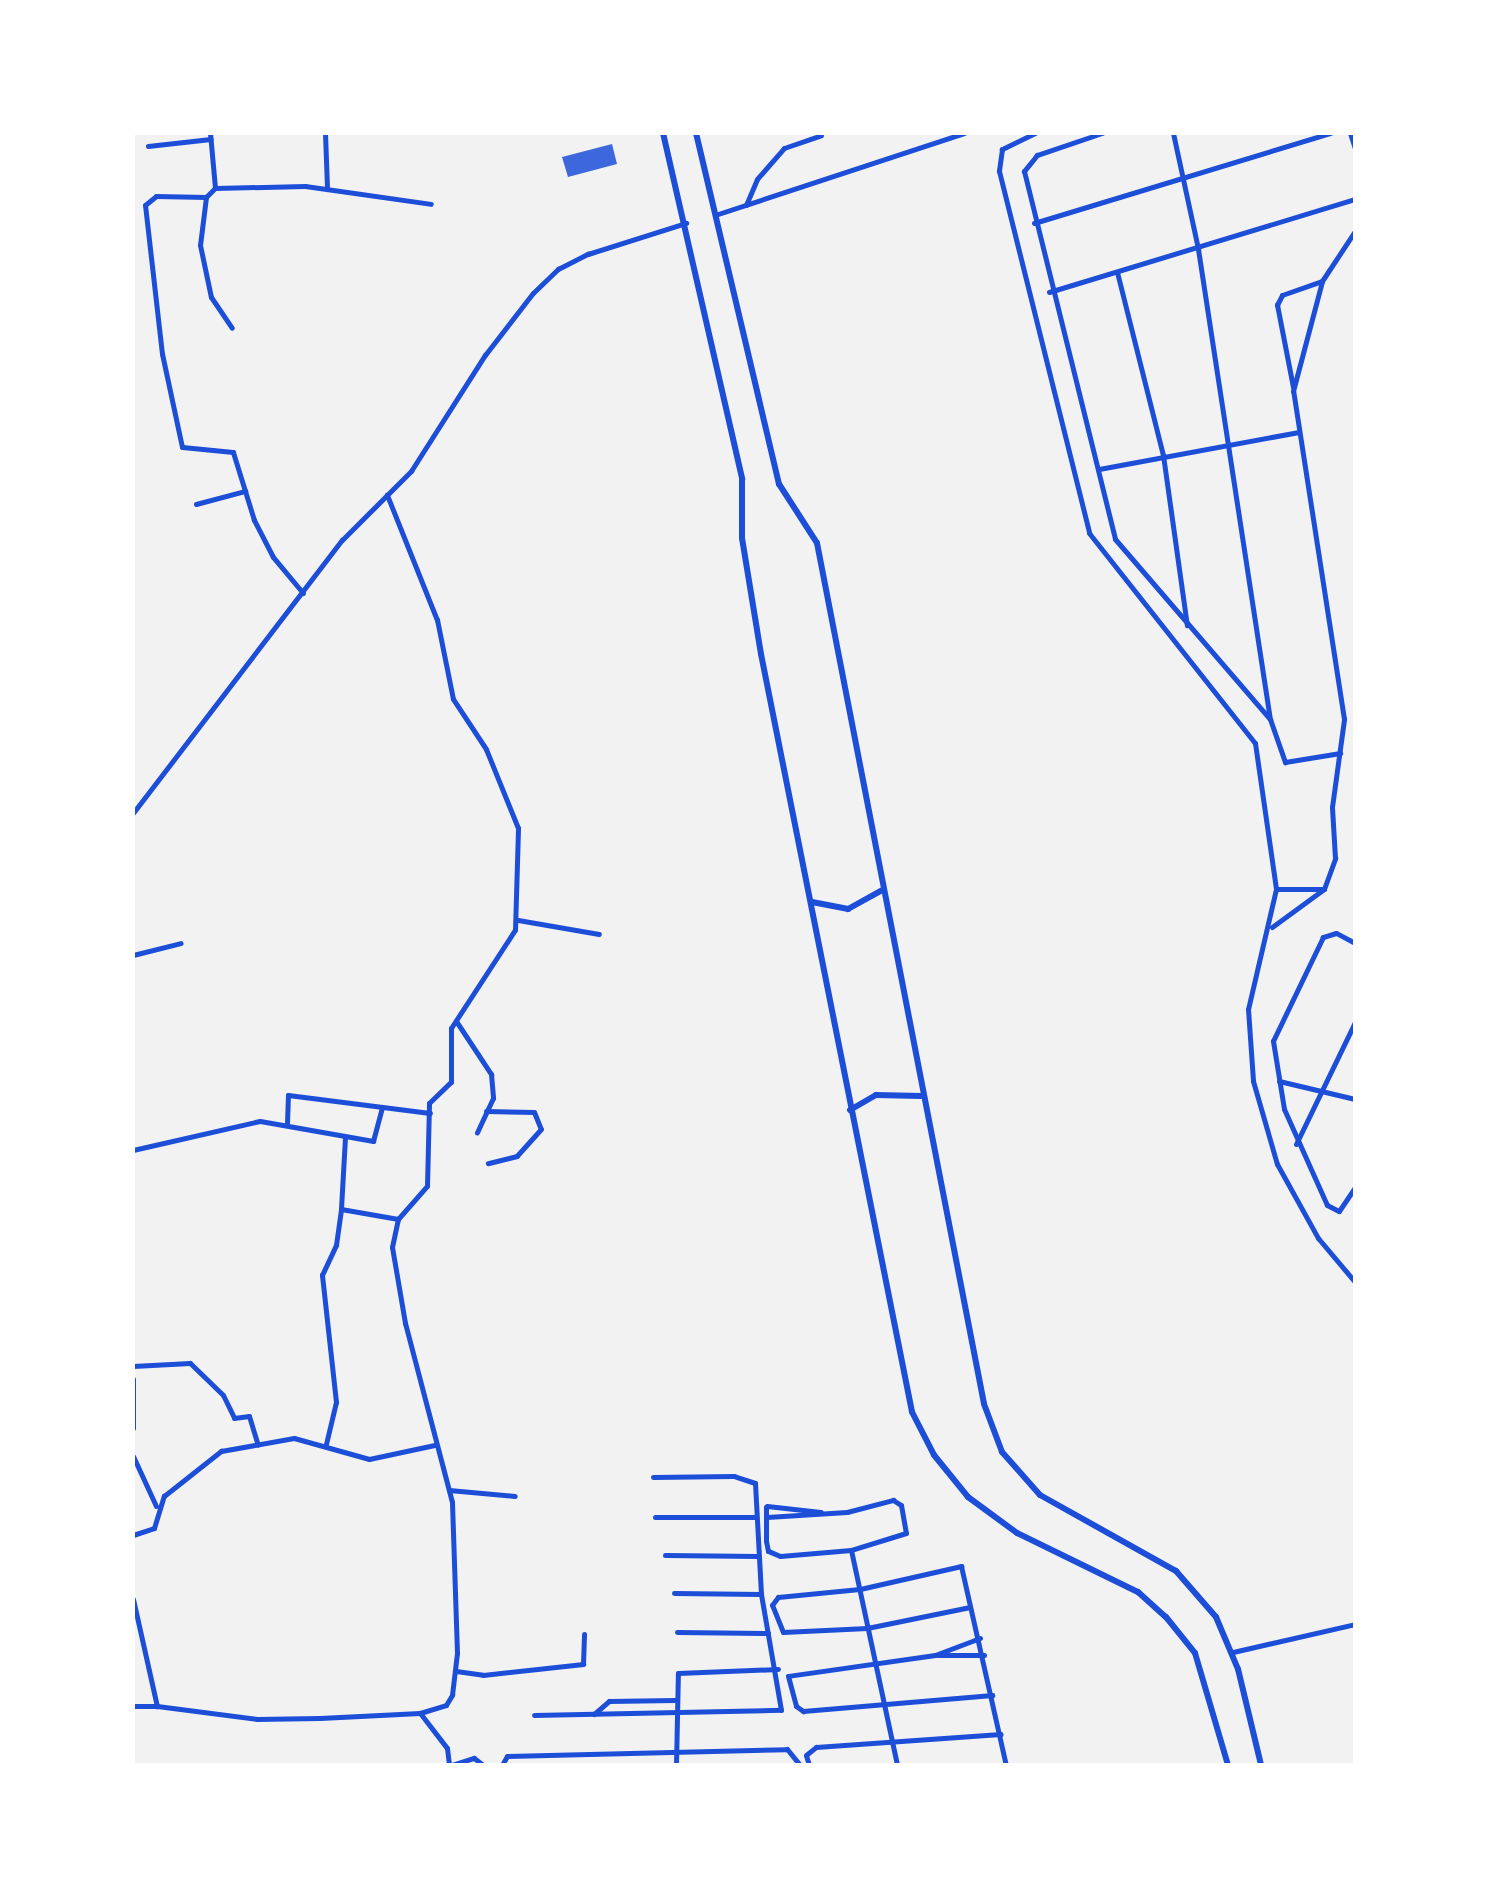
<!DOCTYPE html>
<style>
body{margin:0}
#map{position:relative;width:1488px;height:1898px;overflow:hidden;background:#f2f2f2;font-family:"Fira Sans Condensed",sans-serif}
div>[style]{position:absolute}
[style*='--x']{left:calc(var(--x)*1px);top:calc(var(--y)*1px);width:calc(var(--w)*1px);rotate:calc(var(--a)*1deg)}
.building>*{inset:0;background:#3d67dc}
.minor>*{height:5px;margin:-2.5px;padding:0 2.5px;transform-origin:2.5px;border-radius:2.5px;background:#1d4ed8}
.tertiary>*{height:6px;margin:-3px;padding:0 3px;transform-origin:3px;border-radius:3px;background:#1d4ed8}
span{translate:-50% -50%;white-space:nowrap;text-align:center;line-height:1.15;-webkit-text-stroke:6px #fff;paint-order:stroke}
.frame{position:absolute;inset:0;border:135px solid #fff;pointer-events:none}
</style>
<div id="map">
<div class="building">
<i style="clip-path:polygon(612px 144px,617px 164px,568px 177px,562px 157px)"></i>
</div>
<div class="minor">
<i style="--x:210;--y:133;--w:55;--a:84.8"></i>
<i style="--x:325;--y:133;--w:54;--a:87.9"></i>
<i style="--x:1035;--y:133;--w:37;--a:154"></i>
<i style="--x:1002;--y:149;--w:22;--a:98"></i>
<i style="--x:999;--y:171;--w:373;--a:76"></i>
<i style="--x:1089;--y:533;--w:268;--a:51.7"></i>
<i style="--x:1255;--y:743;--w:148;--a:81.8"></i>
<i style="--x:1276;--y:889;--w:123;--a:103.1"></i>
<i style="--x:1248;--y:1009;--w:72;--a:86"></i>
<i style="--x:1253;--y:1081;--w:86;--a:73.9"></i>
<i style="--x:1277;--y:1164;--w:85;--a:61"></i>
<i style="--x:1318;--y:1238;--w:57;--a:49.9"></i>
<i style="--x:1102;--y:133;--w:69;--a:161.3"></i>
<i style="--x:1037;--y:155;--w:21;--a:129"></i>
<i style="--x:1024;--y:171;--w:379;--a:76.1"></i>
<i style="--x:1115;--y:539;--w:238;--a:49.3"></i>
<i style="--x:1270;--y:719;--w:46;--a:70.8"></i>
<i style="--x:1285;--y:762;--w:56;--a:-9.3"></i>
<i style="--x:1173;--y:133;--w:119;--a:77.8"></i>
<i style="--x:1198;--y:249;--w:475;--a:81.3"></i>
<i style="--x:1350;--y:133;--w:16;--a:72"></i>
<i style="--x:148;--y:146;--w:63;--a:-6.3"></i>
<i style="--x:206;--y:197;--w:48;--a:97.1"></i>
<i style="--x:200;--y:245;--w:53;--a:78.1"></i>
<i style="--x:211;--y:297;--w:37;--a:56"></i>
<i style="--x:746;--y:205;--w:28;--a:-67"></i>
<i style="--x:757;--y:179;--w:41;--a:-48.9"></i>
<i style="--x:784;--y:148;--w:39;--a:-19"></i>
<i style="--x:715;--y:215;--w:262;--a:-18.2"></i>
<i style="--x:1034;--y:223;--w:310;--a:-16.9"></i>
<i style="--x:1117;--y:272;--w:189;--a:75.9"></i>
<i style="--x:1163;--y:455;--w:172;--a:82"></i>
<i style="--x:1049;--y:292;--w:320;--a:-16.9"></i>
<i style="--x:1293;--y:387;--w:84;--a:-101"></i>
<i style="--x:1277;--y:305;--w:11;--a:-63"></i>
<i style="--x:1282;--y:295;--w:42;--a:-19.3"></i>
<i style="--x:1099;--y:469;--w:202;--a:-10.5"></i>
<i style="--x:196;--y:504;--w:51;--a:-14.9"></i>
<i style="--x:303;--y:593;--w:47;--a:-129.8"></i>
<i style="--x:273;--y:557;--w:42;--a:-117.2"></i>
<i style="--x:254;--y:520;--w:71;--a:-107.2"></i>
<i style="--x:233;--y:452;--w:51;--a:-174.4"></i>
<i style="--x:182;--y:447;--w:95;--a:-102.1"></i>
<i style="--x:162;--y:354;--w:150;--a:-96.5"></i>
<i style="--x:145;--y:205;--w:14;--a:-39"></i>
<i style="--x:156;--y:196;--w:50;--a:1.1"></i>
<i style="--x:206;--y:197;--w:13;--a:-45"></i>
<i style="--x:215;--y:188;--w:90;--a:-1.3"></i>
<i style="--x:305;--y:186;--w:127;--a:8.1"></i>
<i style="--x:133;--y:813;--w:344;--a:-52.6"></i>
<i style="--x:342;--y:540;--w:98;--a:-45"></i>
<i style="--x:411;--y:471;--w:138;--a:-57.5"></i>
<i style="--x:485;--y:355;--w:78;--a:-52.3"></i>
<i style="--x:533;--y:293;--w:35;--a:-44"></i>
<i style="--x:558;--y:269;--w:34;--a:-27"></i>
<i style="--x:588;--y:254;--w:103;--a:-17.6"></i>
<i style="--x:1276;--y:889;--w:48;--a:0"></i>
<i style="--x:518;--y:920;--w:82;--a:9.8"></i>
<i style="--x:1272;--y:927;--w:64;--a:-36.2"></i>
<i style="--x:1324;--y:889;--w:33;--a:-70"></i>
<i style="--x:1335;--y:858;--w:51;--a:-93.4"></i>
<i style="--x:1332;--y:807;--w:89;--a:-82.2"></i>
<i style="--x:1344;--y:719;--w:332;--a:-98.8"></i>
<i style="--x:1293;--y:391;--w:114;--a:-75.2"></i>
<i style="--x:1322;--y:281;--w:60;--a:-56.6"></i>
<i style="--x:1355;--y:943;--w:21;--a:-152"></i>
<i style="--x:1336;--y:933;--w:14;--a:163"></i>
<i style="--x:1323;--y:937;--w:115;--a:115.7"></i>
<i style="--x:1273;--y:1041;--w:69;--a:80.8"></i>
<i style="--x:1284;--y:1109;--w:105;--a:65.9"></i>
<i style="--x:1327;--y:1205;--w:13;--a:27"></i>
<i style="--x:1339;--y:1211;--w:29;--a:-56"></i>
<i style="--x:133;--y:955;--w:49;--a:-14"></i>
<i style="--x:456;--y:1021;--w:64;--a:56.6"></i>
<i style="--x:491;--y:1074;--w:24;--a:85"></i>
<i style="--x:493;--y:1098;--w:38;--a:115"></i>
<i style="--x:1279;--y:1081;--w:78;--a:13.3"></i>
<i style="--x:486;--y:1111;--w:48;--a:1.2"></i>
<i style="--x:534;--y:1112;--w:18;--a:68"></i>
<i style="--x:541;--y:1129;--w:36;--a:132"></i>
<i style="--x:517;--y:1156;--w:30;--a:166"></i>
<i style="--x:287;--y:1123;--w:28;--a:-88"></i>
<i style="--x:288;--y:1095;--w:143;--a:7.2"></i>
<i style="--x:345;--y:1137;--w:72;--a:93.2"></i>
<i style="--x:341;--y:1209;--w:58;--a:10"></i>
<i style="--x:1296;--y:1144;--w:136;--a:-64.2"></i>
<i style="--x:133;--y:1150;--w:130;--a:-12.9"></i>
<i style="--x:260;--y:1121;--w:115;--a:10"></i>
<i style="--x:373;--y:1141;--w:35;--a:-75"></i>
<i style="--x:133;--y:1366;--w:57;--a:-3"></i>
<i style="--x:190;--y:1363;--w:46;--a:44.1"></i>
<i style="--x:223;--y:1395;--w:25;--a:64"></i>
<i style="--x:234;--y:1418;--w:15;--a:-8"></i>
<i style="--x:249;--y:1416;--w:30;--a:73"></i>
<i style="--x:133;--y:1379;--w:49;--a:90"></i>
<i style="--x:326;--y:1444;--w:43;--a:-76.6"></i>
<i style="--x:336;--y:1402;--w:128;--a:-96.3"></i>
<i style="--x:322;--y:1275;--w:33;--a:-65"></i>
<i style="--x:336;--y:1245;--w:36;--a:-82"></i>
<i style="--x:133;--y:1456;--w:55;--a:65.3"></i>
<i style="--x:449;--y:1490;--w:66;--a:5.2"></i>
<i style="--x:655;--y:1517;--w:100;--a:0"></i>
<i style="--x:767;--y:1517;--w:80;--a:-3.6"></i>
<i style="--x:847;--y:1512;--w:48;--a:-14.6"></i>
<i style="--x:893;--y:1500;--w:9;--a:32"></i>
<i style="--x:901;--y:1505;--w:28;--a:80"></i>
<i style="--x:906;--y:1533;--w:58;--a:162.8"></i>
<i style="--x:851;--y:1550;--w:71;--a:175.2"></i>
<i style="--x:780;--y:1556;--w:13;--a:-157"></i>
<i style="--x:768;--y:1551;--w:10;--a:-101"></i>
<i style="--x:766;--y:1541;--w:34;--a:-90"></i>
<i style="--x:766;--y:1507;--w:1;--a:-45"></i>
<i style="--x:767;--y:1506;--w:54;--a:6.3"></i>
<i style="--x:133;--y:1535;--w:22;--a:-18"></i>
<i style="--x:154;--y:1528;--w:34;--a:-73"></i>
<i style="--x:164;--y:1496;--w:73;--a:-38.3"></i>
<i style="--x:221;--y:1451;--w:74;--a:-10.1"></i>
<i style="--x:294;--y:1438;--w:78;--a:15.6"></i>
<i style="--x:369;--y:1459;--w:67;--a:-12"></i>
<i style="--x:851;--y:1550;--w:220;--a:77.9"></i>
<i style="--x:665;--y:1555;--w:93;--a:0.6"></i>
<i style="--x:674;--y:1593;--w:87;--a:0.7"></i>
<i style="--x:133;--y:1599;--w:110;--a:77.4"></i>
<i style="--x:157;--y:1706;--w:101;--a:7.4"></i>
<i style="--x:257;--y:1719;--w:63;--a:-0.9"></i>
<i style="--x:320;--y:1718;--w:100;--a:-2.9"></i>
<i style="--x:420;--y:1713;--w:27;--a:-17"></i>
<i style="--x:446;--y:1705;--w:12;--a:-59"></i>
<i style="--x:452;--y:1695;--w:42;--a:-83.2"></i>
<i style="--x:457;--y:1653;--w:151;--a:-91.9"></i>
<i style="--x:452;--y:1502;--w:185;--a:-104.7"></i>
<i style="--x:405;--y:1323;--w:77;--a:-99.7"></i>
<i style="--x:392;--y:1247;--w:29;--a:-78"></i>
<i style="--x:398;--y:1219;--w:44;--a:-48.7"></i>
<i style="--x:427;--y:1186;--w:83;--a:-88.6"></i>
<i style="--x:429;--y:1103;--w:30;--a:-44"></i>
<i style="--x:451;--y:1082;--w:54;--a:-90"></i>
<i style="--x:451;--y:1028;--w:117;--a:-56.9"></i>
<i style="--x:515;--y:930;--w:102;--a:-88.3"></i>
<i style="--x:518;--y:828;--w:85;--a:-112.1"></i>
<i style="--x:486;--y:749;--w:60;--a:-123.4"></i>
<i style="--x:453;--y:699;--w:81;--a:-101.4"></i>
<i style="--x:437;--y:620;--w:135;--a:-111.8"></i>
<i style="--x:970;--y:1607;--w:105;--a:168.5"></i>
<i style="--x:867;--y:1628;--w:84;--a:177.3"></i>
<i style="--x:783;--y:1632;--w:29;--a:-112"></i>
<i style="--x:772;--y:1605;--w:10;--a:-53"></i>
<i style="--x:778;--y:1597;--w:82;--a:-5.6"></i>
<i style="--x:860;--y:1589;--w:104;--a:-12.8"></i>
<i style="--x:961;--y:1566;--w:204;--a:77.3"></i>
<i style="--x:677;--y:1632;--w:91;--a:0.6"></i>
<i style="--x:980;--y:1638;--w:48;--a:159.3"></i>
<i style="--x:935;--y:1655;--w:148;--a:171.9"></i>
<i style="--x:788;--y:1676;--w:31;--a:75"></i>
<i style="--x:796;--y:1706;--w:9;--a:36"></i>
<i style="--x:803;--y:1711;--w:190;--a:-4.8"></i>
<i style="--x:1233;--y:1652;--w:125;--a:-12.9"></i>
<i style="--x:938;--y:1655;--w:46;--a:0"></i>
<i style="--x:456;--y:1671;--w:27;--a:8"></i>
<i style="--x:483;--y:1675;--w:101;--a:-6.3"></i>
<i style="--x:583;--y:1664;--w:30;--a:-88"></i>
<i style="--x:133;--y:1706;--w:24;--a:0"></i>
<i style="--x:420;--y:1713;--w:44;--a:52.4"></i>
<i style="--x:447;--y:1748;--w:17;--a:83"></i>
<i style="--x:594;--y:1714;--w:20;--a:-41"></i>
<i style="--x:609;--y:1701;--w:66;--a:-0.9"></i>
<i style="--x:534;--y:1715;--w:247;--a:-1.2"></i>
<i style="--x:781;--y:1710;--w:118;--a:-99.8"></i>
<i style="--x:761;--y:1594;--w:111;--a:-93.1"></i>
<i style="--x:755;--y:1483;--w:22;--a:-162"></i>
<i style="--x:734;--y:1476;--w:81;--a:179.3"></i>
<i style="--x:452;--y:1765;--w:23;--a:-18"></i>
<i style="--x:474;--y:1758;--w:11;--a:38"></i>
<i style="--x:502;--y:1765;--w:10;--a:-61"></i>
<i style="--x:507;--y:1756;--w:280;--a:-1.4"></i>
<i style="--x:787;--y:1749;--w:21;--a:51"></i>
<i style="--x:676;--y:1765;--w:92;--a:-88.8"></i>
<i style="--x:678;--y:1673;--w:100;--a:-2.3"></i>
<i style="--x:809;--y:1765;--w:10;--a:-107"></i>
<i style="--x:806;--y:1755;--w:13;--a:-39"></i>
<i style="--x:816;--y:1747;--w:185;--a:-4"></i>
</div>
<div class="tertiary">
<i style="--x:663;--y:133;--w:355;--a:77.1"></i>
<i style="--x:742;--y:479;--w:59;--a:90"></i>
<i style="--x:742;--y:538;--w:118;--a:80.7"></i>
<i style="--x:761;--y:654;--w:773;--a:78.73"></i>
<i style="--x:912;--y:1412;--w:48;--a:62.9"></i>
<i style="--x:934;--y:1455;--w:54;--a:51"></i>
<i style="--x:968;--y:1497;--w:61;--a:36.3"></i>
<i style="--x:1017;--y:1533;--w:135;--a:26"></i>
<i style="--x:1138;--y:1592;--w:38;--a:42"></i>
<i style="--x:1166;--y:1617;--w:46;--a:51.1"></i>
<i style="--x:1195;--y:1653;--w:117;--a:73.6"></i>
<i style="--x:696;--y:133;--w:361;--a:76.7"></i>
<i style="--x:779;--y:484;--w:70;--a:57.2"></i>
<i style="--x:817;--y:543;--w:877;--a:79.02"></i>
<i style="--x:984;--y:1404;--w:51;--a:69.4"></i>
<i style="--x:1002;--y:1452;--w:57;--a:48.5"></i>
<i style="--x:1040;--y:1495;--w:156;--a:29.2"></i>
<i style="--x:1176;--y:1571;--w:61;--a:49"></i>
<i style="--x:1216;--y:1617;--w:56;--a:67.1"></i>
<i style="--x:1238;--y:1669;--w:99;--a:76.5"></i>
<i style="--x:812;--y:902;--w:37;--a:11"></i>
<i style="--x:848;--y:909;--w:38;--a:-29"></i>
<i style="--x:850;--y:1110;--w:30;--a:-30"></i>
<i style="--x:876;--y:1095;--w:45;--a:1.3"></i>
</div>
<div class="frame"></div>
</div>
